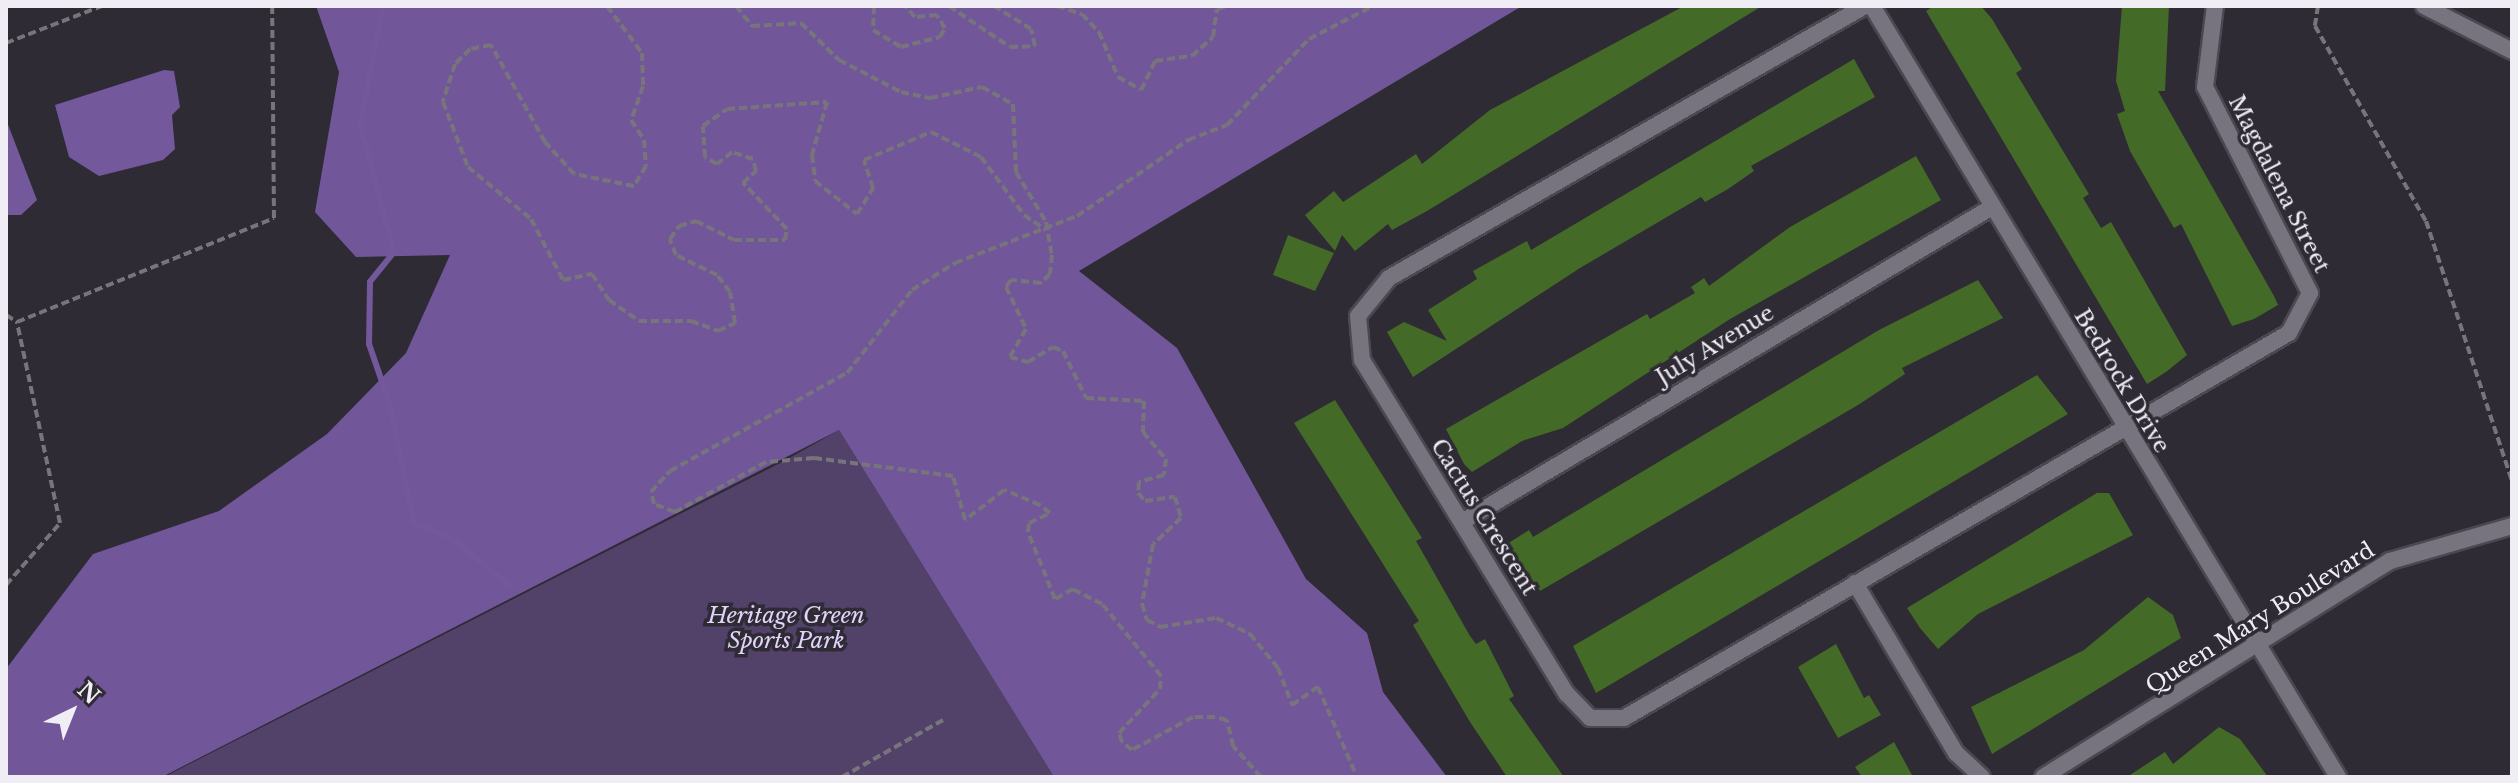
<!DOCTYPE html>
<style>
body{margin:0}
#map{position:relative;width:2518px;height:783px;overflow:hidden;background:#2e2b34;font-family:"Libre Baskerville",serif}
div>[style]{position:absolute}
[style*='--x']{left:calc(var(--x)*1px);top:calc(var(--y)*1px);width:calc(var(--w)*1px);rotate:calc(var(--a)*1deg)}
.green>*{inset:0;background:#52426a}
.forest>*{inset:0;background:#715699}
.water>*{inset:0;background:#73589b}
.stream>*{height:6px;margin:-3px;padding:0 3px;transform-origin:3px;border-radius:3px;background:#73589b}
.building>*{inset:0;background:#446a27}
.path>*{height:4px;margin-top:-2px;transform-origin:0;background:repeating-linear-gradient(90deg,#77747c 0 8px,transparent 0 12px)}
.roads{filter:drop-shadow(2px 0 #4b4850) drop-shadow(-2px 0 #4b4850) drop-shadow(0 2px #4b4850) drop-shadow(0 -2px #4b4850)}
.street>*{height:16px;margin:-8px;padding:0 8px;transform-origin:8px;border-radius:8px;background:#78747f}
span{translate:-50% -50%;white-space:nowrap;text-align:center;line-height:1.15;-webkit-text-stroke:7px #2e2b34;paint-order:stroke}
.street-label{font-size:22px;color:#f0eef4}
.park-label{font-size:22px;color:#e1d4fa;font-style:italic}
.frame{position:absolute;inset:0;border:8px solid #f0eef4;pointer-events:none}
.north{position:absolute;left:32px;top:671px;width:80px;height:80px;-webkit-text-stroke:6px #2e2b34;paint-order:stroke;rotate:43deg;font-size:22px;font-weight:700;line-height:32px;text-align:center;color:#f0eef4}
.north::after{content:'';display:block;margin:auto;width:28px;height:36px;background:#f0eef4;clip-path:polygon(50% 0,100% 100%,50% 72%,0 100%)}
</style>
<div id="map">
<div class="green">
<i style="clip-path:polygon(839px 430px,1054px 777px,164px 777px,786px 460px)"></i>
</div>
<div class="forest">
<i style="clip-path:polygon(316px 6px,1522px 6px,1079px 271px,1177px 348px,1306px 579px,1367px 633px,1383px 692px,1447px 777px,1054px 777px,839px 430px,162px 777px,6px 777px,6px 669px,93px 554px,219px 511px,327px 434px,406px 353px,450px 255px,356px 257px,315px 212px,339px 72px)"></i>
</div>
<div class="water">
<i style="clip-path:polygon(164px 70px,174px 71px,180px 107px,172px 115px,175px 149px,163px 160px,99px 176px,69px 157px,55px 105px)"></i>
<i style="clip-path:polygon(7px 122px,37px 200px,21px 215px,6px 215px)"></i>
</div>
<div class="stream">
<i style="--x:383;--y:6;--w:121;--a:100.9"></i>
<i style="--x:360;--y:125;--w:131;--a:75"></i>
<i style="--x:394;--y:252;--w:38;--a:129"></i>
<i style="--x:370;--y:282;--w:62;--a:90.9"></i>
<i style="--x:369;--y:344;--w:65;--a:71"></i>
<i style="--x:390;--y:405;--w:120;--a:78.5"></i>
<i style="--x:414;--y:523;--w:40;--a:22"></i>
<i style="--x:451;--y:538;--w:75;--a:39"></i>
</div>
<div class="building">
<i style="clip-path:polygon(1684px 6px,1762px 6px,1427px 211px,1392px 230px,1388px 224px,1355px 251px,1342px 235px,1335px 251px,1305px 215px,1334px 191px,1343px 202px,1416px 154px,1422px 164px,1490px 110px)"></i>
<i style="clip-path:polygon(1934px 6px,1981px 6px,1992px 19px,2022px 69px,2016px 73px,2089px 194px,2083px 198px,2101px 228px,2111px 222px,2187px 355px,2166px 372px,2147px 384px,1926px 11px)"></i>
<i style="clip-path:polygon(2122px 6px,2169px 6px,2165px 91px,2158px 91px,2274px 296px,2278px 305px,2254px 319px,2232px 326px,2181px 224px,2174px 228px,2130px 151px,2117px 114px,2125px 111px,2116px 81px)"></i>
<i style="clip-path:polygon(1854px 59px,1875px 97px,1751px 166px,1754px 171px,1728px 189px,1705px 202px,1701px 197px,1580px 268px,1413px 377px,1387px 332px,1404px 322px,1447px 341px,1428px 310px,1477px 279px,1473px 271px,1527px 241px,1531px 250px)"></i>
<i style="clip-path:polygon(1916px 156px,1941px 200px,1730px 319px,1563px 428px,1522px 441px,1472px 472px,1464px 464px,1446px 429px,1647px 314px,1650px 319px,1695px 293px,1691px 287px,1704px 278px,1709px 286px,1790px 227px)"></i>
<i style="clip-path:polygon(1288px 235px,1334px 253px,1315px 291px,1273px 275px)"></i>
<i style="clip-path:polygon(1978px 280px,2003px 318px,1902px 368px,1905px 374px,1858px 405px,1540px 591px,1507px 544px,1529px 530px,1533px 537px,1879px 330px)"></i>
<i style="clip-path:polygon(2037px 375px,2068px 414px,1596px 693px,1573px 646px)"></i>
<i style="clip-path:polygon(1335px 400px,1422px 538px,1416px 541px,1470px 636px,1476px 644px,1485px 639px,1514px 696px,1509px 699px,1564px 777px,1507px 777px,1470px 722px,1413px 625px,1419px 621px,1294px 423px)"></i>
<i style="clip-path:polygon(2097px 493px,2109px 493px,2133px 535px,1978px 614px,1938px 649px,1920px 628px,1907px 608px)"></i>
<i style="clip-path:polygon(2148px 597px,2173px 615px,2181px 638px,1992px 754px,1971px 707px,2084px 650px)"></i>
<i style="clip-path:polygon(1836px 644px,1864px 698px,1869px 695px,1881px 715px,1838px 738px,1798px 667px)"></i>
<i style="clip-path:polygon(2219px 727px,2240px 739px,2268px 777px,2127px 777px,2165px 752px,2173px 764px)"></i>
<i style="clip-path:polygon(1894px 742px,1913px 777px,1862px 777px,1855px 767px)"></i>
</div>
<div class="path">
<i style="--x:607;--y:6;--w:59;--a:53.3"></i>
<i style="--x:642;--y:53;--w:33;--a:88"></i>
<i style="--x:643;--y:86;--w:36;--a:109"></i>
<i style="--x:631;--y:120;--w:24;--a:57"></i>
<i style="--x:644;--y:140;--w:26;--a:86"></i>
<i style="--x:646;--y:166;--w:23;--a:121"></i>
<i style="--x:634;--y:186;--w:61;--a:-168.7"></i>
<i style="--x:574;--y:174;--w:43;--a:-132.2"></i>
<i style="--x:545;--y:142;--w:111;--a:-119.1"></i>
<i style="--x:491;--y:45;--w:21;--a:169"></i>
<i style="--x:470;--y:49;--w:21;--a:135"></i>
<i style="--x:455;--y:64;--w:40;--a:108"></i>
<i style="--x:443;--y:102;--w:70;--a:69"></i>
<i style="--x:468;--y:167;--w:82;--a:39.5"></i>
<i style="--x:531;--y:219;--w:69;--a:62.3"></i>
<i style="--x:563;--y:280;--w:30;--a:-12"></i>
<i style="--x:592;--y:274;--w:31;--a:57"></i>
<i style="--x:609;--y:300;--w:37;--a:35"></i>
<i style="--x:639;--y:321;--w:52;--a:0"></i>
<i style="--x:691;--y:321;--w:29;--a:20"></i>
<i style="--x:718;--y:331;--w:19;--a:-25"></i>
<i style="--x:735;--y:323;--w:31;--a:-99"></i>
<i style="--x:730;--y:292;--w:21;--a:-127"></i>
<i style="--x:717;--y:275;--w:46;--a:-154"></i>
<i style="--x:676;--y:255;--w:17;--a:-111"></i>
<i style="--x:670;--y:239;--w:16;--a:-55"></i>
<i style="--x:679;--y:226;--w:18;--a:-16"></i>
<i style="--x:696;--y:221;--w:42;--a:26.6"></i>
<i style="--x:734;--y:240;--w:51;--a:0"></i>
<i style="--x:785;--y:240;--w:11;--a:-80"></i>
<i style="--x:787;--y:229;--w:64;--a:-133.7"></i>
<i style="--x:743;--y:183;--w:18;--a:-43"></i>
<i style="--x:756;--y:171;--w:12;--a:-104"></i>
<i style="--x:753;--y:159;--w:22;--a:-162"></i>
<i style="--x:732;--y:152;--w:19;--a:141"></i>
<i style="--x:717;--y:164;--w:14;--a:-150"></i>
<i style="--x:705;--y:157;--w:31;--a:-94"></i>
<i style="--x:703;--y:126;--w:29;--a:-35"></i>
<i style="--x:727;--y:109;--w:100;--a:-4"></i>
<i style="--x:827;--y:102;--w:55;--a:105.8"></i>
<i style="--x:812;--y:155;--w:26;--a:83"></i>
<i style="--x:815;--y:181;--w:53;--a:38.2"></i>
<i style="--x:857;--y:214;--w:31;--a:-58"></i>
<i style="--x:873;--y:188;--w:29;--a:-108"></i>
<i style="--x:864;--y:160;--w:73;--a:-22.7"></i>
<i style="--x:931;--y:132;--w:56;--a:26.6"></i>
<i style="--x:981;--y:157;--w:72;--a:53.4"></i>
<i style="--x:1024;--y:215;--w:27;--a:34"></i>
<i style="--x:736;--y:6;--w:26;--a:51"></i>
<i style="--x:752;--y:26;--w:49;--a:-3.5"></i>
<i style="--x:801;--y:23;--w:53;--a:44.2"></i>
<i style="--x:839;--y:60;--w:70;--a:27.3"></i>
<i style="--x:901;--y:92;--w:30;--a:12"></i>
<i style="--x:930;--y:98;--w:53;--a:-11.9"></i>
<i style="--x:982;--y:87;--w:35;--a:29"></i>
<i style="--x:1013;--y:104;--w:68;--a:87.5"></i>
<i style="--x:1016;--y:172;--w:58;--a:59"></i>
<i style="--x:1046;--y:222;--w:34;--a:80"></i>
<i style="--x:1052;--y:255;--w:19;--a:96"></i>
<i style="--x:1050;--y:274;--w:13;--a:135"></i>
<i style="--x:1041;--y:283;--w:30;--a:-174"></i>
<i style="--x:1011;--y:280;--w:9;--a:126"></i>
<i style="--x:1006;--y:287;--w:47;--a:64.5"></i>
<i style="--x:1026;--y:329;--w:32;--a:120"></i>
<i style="--x:1010;--y:357;--w:19;--a:16"></i>
<i style="--x:1028;--y:362;--w:29;--a:-31"></i>
<i style="--x:1053;--y:347;--w:11;--a:22"></i>
<i style="--x:1063;--y:351;--w:52;--a:63.9"></i>
<i style="--x:1086;--y:398;--w:58;--a:3"></i>
<i style="--x:1144;--y:401;--w:31;--a:92"></i>
<i style="--x:1143;--y:432;--w:35;--a:50"></i>
<i style="--x:1166;--y:459;--w:16;--a:97"></i>
<i style="--x:1164;--y:475;--w:26;--a:164"></i>
<i style="--x:1139;--y:482;--w:11;--a:95"></i>
<i style="--x:1138;--y:493;--w:11;--a:49"></i>
<i style="--x:1145;--y:501;--w:30;--a:-8"></i>
<i style="--x:1175;--y:497;--w:22;--a:74"></i>
<i style="--x:1181;--y:518;--w:38;--a:137"></i>
<i style="--x:1153;--y:544;--w:61;--a:100.4"></i>
<i style="--x:1142;--y:604;--w:17;--a:73"></i>
<i style="--x:1147;--y:620;--w:15;--a:28"></i>
<i style="--x:1160;--y:627;--w:57;--a:-9.1"></i>
<i style="--x:1216;--y:618;--w:38;--a:25"></i>
<i style="--x:1250;--y:634;--w:44;--a:50.5"></i>
<i style="--x:1278;--y:668;--w:40;--a:69"></i>
<i style="--x:1292;--y:705;--w:32;--a:-35"></i>
<i style="--x:1318;--y:687;--w:98;--a:66.6"></i>
<i style="--x:874;--y:6;--w:24;--a:92"></i>
<i style="--x:873;--y:30;--w:33;--a:31"></i>
<i style="--x:901;--y:47;--w:40;--a:-14.4"></i>
<i style="--x:940;--y:37;--w:10;--a:-61"></i>
<i style="--x:945;--y:28;--w:15;--a:-122"></i>
<i style="--x:937;--y:15;--w:22;--a:175"></i>
<i style="--x:915;--y:17;--w:15;--a:-132"></i>
<i style="--x:949;--y:6;--w:73;--a:33.9"></i>
<i style="--x:1010;--y:47;--w:25;--a:-2"></i>
<i style="--x:1035;--y:46;--w:17;--a:-103"></i>
<i style="--x:1031;--y:29;--w:44;--a:-148.1"></i>
<i style="--x:1057;--y:6;--w:26;--a:18"></i>
<i style="--x:1082;--y:14;--w:25;--a:47"></i>
<i style="--x:1099;--y:32;--w:49;--a:67.1"></i>
<i style="--x:1118;--y:77;--w:26;--a:29"></i>
<i style="--x:1141;--y:90;--w:32;--a:-64"></i>
<i style="--x:1155;--y:61;--w:37;--a:-8"></i>
<i style="--x:1192;--y:56;--w:28;--a:-42"></i>
<i style="--x:1213;--y:37;--w:28;--a:-82"></i>
<i style="--x:1217;--y:9;--w:11;--a:-15"></i>
<i style="--x:1234;--y:6;--w:24;--a:0"></i>
<i style="--x:1329;--y:6;--w:15;--a:0"></i>
<i style="--x:2318;--y:6;--w:20;--a:99"></i>
<i style="--x:2315;--y:26;--w:224;--a:60.4"></i>
<i style="--x:2426;--y:221;--w:274;--a:71.7"></i>
<i style="--x:6;--y:43;--w:103;--a:-21.1"></i>
<i style="--x:6;--y:315;--w:13;--a:32"></i>
<i style="--x:17;--y:322;--w:277;--a:-22"></i>
<i style="--x:274;--y:218;--w:212;--a:-90.5"></i>
<i style="--x:6;--y:585;--w:82;--a:-48.9"></i>
<i style="--x:60;--y:523;--w:206;--a:-102.1"></i>
<i style="--x:842;--y:777;--w:116;--a:-29.4"></i>
<i style="--x:1261;--y:777;--w:42;--a:-132.1"></i>
<i style="--x:1233;--y:746;--w:27;--a:-103"></i>
<i style="--x:1227;--y:720;--w:12;--a:-166"></i>
<i style="--x:1215;--y:717;--w:22;--a:180"></i>
<i style="--x:1193;--y:717;--w:69;--a:151.6"></i>
<i style="--x:1132;--y:750;--w:13;--a:-141"></i>
<i style="--x:1122;--y:742;--w:9;--a:-108"></i>
<i style="--x:1119;--y:733;--w:60;--a:-47"></i>
<i style="--x:1160;--y:689;--w:13;--a:-86"></i>
<i style="--x:1161;--y:676;--w:93;--a:-129.3"></i>
<i style="--x:1102;--y:604;--w:33;--a:-153"></i>
<i style="--x:1073;--y:589;--w:21;--a:151"></i>
<i style="--x:1055;--y:599;--w:72;--a:-111.9"></i>
<i style="--x:1028;--y:532;--w:9;--a:-84"></i>
<i style="--x:1029;--y:523;--w:23;--a:-25"></i>
<i style="--x:1050;--y:513;--w:13;--a:-141"></i>
<i style="--x:1040;--y:505;--w:39;--a:-157"></i>
<i style="--x:1004;--y:490;--w:49;--a:142.4"></i>
<i style="--x:965;--y:520;--w:46;--a:-105.3"></i>
<i style="--x:953;--y:476;--w:140;--a:-172.6"></i>
<i style="--x:814;--y:458;--w:48;--a:175.2"></i>
<i style="--x:766;--y:462;--w:104;--a:151.2"></i>
<i style="--x:675;--y:512;--w:22;--a:-159"></i>
<i style="--x:654;--y:504;--w:12;--a:-104"></i>
<i style="--x:651;--y:492;--w:28;--a:-48"></i>
<i style="--x:670;--y:471;--w:202;--a:-29"></i>
<i style="--x:847;--y:373;--w:105;--a:-51.9"></i>
<i style="--x:912;--y:290;--w:51;--a:-32.1"></i>
<i style="--x:955;--y:263;--w:131;--a:-21.1"></i>
<i style="--x:1077;--y:216;--w:135;--a:-34.4"></i>
<i style="--x:1188;--y:140;--w:42;--a:-21"></i>
<i style="--x:1227;--y:125;--w:119;--a:-46.4"></i>
<i style="--x:1309;--y:39;--w:72;--a:-27.3"></i>
</div>
<div class="roads">
<div class="street">
<i style="--x:1865;--y:6;--w:548;--a:150.26"></i>
<i style="--x:1389;--y:278;--w:49;--a:129.2"></i>
<i style="--x:1358;--y:316;--w:44;--a:84.8"></i>
<i style="--x:1362;--y:360;--w:392;--a:58.5"></i>
<i style="--x:1567;--y:694;--w:33;--a:46"></i>
<i style="--x:1590;--y:718;--w:34;--a:0"></i>
<i style="--x:1624;--y:718;--w:768;--a:-30.07"></i>
<i style="--x:2289;--y:333;--w:45;--a:-62.3"></i>
<i style="--x:2310;--y:293;--w:231;--a:-117"></i>
<i style="--x:2205;--y:87;--w:82;--a:-83"></i>
<i style="--x:1872;--y:6;--w:901;--a:58.85"></i>
<i style="--x:2424;--y:6;--w:99;--a:27.1"></i>
<i style="--x:1462;--y:522;--w:617;--a:-30.72"></i>
<i style="--x:1855;--y:583;--w:198;--a:59.3"></i>
<i style="--x:1956;--y:753;--w:35;--a:43"></i>
<i style="--x:2043;--y:777;--w:409;--a:-31.9"></i>
<i style="--x:2390;--y:561;--w:127;--a:-16"></i>
</div>
</div>
<div class="street-label">
<span style="left:2279px;top:184px;rotate:63deg">Magdalena Street</span>
<span style="left:1715px;top:345px;rotate:-31deg">July Avenue</span>
<span style="left:2122px;top:381px;rotate:59deg">Bedrock Drive</span>
<span style="left:1484px;top:517px;rotate:58deg">Cactus Crescent</span>
<span style="left:2260px;top:618px;rotate:-32deg">Queen Mary Boulevard</span>
</div>
<div class="park-label">
<span style="left:786px;top:628px">Heritage Green<br>Sports Park</span>
</div>
<div class="frame"></div>
<div class="north">N</div>
</div>
